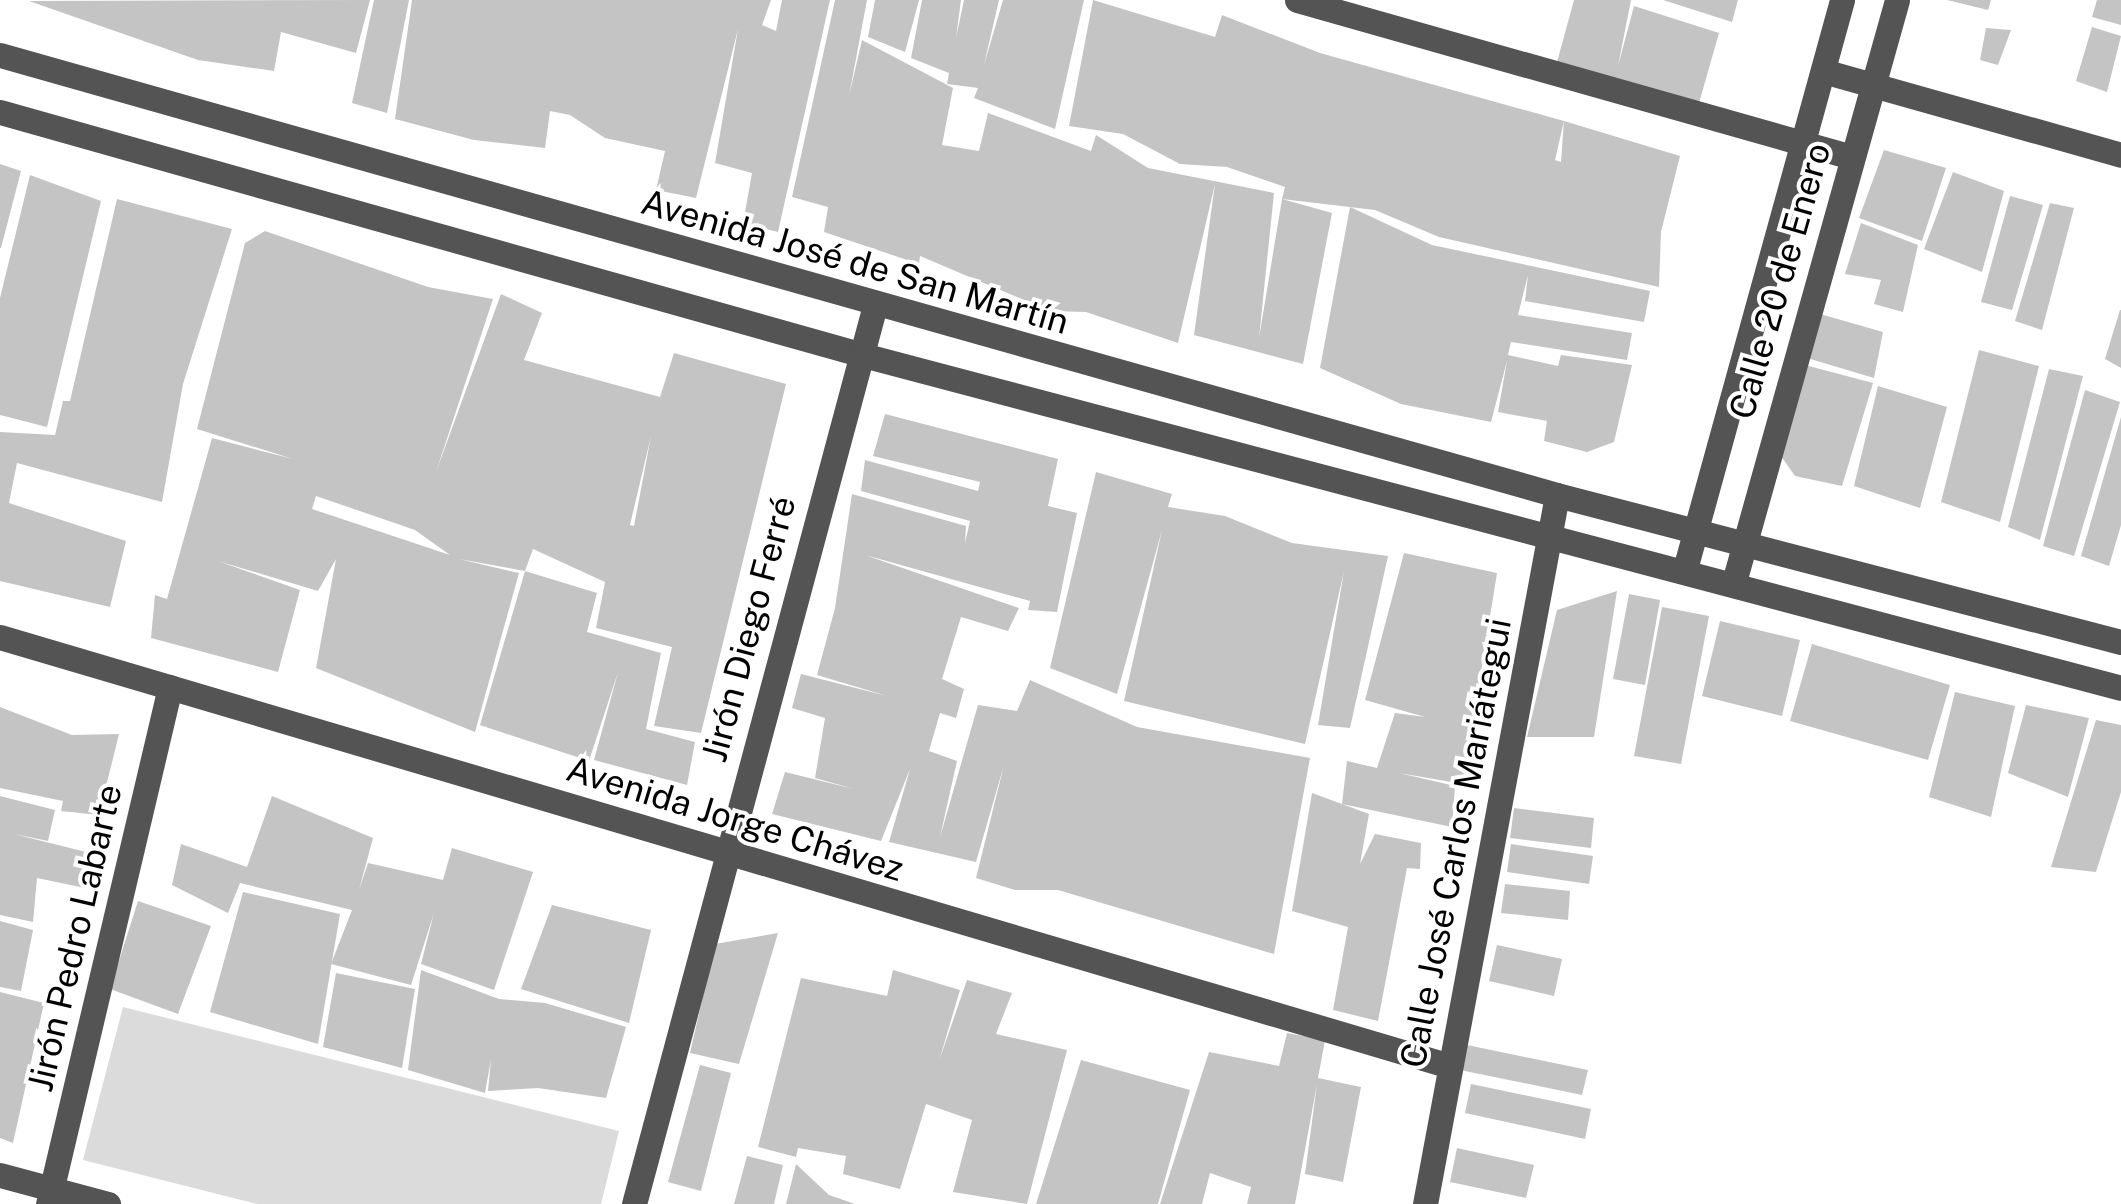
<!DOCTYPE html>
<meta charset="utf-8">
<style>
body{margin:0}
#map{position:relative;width:2121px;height:1204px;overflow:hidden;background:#fff;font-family:"Public Sans",sans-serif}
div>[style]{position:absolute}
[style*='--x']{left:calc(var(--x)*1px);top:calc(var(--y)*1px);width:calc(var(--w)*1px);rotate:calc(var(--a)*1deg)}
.green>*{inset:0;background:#dbdbdb}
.building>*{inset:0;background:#c4c4c4}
.minor>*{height:25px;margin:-12.5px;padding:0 12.5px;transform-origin:12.5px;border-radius:12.5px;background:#545454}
span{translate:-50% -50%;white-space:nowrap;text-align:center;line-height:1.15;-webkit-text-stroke:8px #fff;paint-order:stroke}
.street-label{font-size:35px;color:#000}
</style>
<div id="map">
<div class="green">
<i style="clip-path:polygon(123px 1007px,619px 1131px,601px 1204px,257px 1204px,83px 1160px)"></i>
</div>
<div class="building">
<i style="clip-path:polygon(370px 0,356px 53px,281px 32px,274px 71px,198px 60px,29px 1px)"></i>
<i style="clip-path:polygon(374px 0,409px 0,387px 113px,352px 103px)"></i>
<i style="clip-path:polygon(412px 0,771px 0,762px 25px,776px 31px,782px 0,830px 0,778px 232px,743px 223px,752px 173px,715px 163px,738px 29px,696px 198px,656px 190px,665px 151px,605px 138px,570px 115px,550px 111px,545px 148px,474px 140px,395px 119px)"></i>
<i style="clip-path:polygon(835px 0,867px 0,849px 96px,862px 40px,953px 88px,942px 145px,979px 151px,988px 113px,1091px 151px,1096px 135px,1148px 168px,1274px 193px,1259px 338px,1282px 199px,1332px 213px,1303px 364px,1194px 335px,1215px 184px,1178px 343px,1086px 312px,1050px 311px,920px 256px,919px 264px,824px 232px,828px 207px,792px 197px)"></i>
<i style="clip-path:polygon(875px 0,919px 0,905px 52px,868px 37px)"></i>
<i style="clip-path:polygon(922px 0,961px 0,956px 38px,964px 0,999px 0,984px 65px,1003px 0,1084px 0,1055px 129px,974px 98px,978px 88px,947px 84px,949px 73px,911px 58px)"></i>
<i style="clip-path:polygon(1093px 0,1215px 37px,1222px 15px,1320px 53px,1564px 121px,1555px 160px,1561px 162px,1564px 121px,1680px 156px,1661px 232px,1659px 287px,1439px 237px,1375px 210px,1282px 199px,1285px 187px,1227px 167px,1180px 164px,1123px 134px,1069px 126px)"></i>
<i style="clip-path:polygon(1574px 0,1631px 0,1618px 66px,1634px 6px,1719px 33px,1699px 103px,1557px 62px)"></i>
<i style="clip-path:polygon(1663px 0,1738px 0,1732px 22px)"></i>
<i style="clip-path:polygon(1947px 0,1991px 0,1988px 10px)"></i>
<i style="clip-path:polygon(2097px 0,2121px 0,2121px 25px,2092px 17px)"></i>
<i style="clip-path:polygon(2092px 27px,2121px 36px,2107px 92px,2076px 81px)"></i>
<i style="clip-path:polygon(1986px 28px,2011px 30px,1998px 65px,1980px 60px)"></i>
<i style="clip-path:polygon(1884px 150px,1946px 168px,1922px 241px,1859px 218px)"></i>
<i style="clip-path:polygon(0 164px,21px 171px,1px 248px,0 248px)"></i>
<i style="clip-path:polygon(1953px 172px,2004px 191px,1982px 272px,1924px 249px)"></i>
<i style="clip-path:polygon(30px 175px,101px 201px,47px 427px,0 415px,0 298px)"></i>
<i style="clip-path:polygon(2010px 196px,2043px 205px,2012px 310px,1981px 302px)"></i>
<i style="clip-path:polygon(117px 199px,232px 229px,183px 384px,162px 502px,17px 463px,9px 503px,126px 541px,110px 607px,0 581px,0 432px,55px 435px,63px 401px,70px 401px)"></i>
<i style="clip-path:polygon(2050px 203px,2074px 208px,2042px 330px,2015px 321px)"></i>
<i style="clip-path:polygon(1350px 207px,1432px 245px,1650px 291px,1644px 322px,1525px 301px,1528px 275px,1518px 315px,1632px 333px,1627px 360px,1511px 342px,1508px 355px,1558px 366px,1561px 355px,1632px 365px,1614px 442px,1587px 452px,1544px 441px,1547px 421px,1498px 412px,1507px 361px,1491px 422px,1401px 404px,1320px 368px)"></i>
<i style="clip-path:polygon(1861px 223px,1918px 245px,1903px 312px,1874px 304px,1881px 280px,1845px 274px)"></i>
<i style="clip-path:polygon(evenodd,265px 231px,428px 287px,493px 299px,436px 472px,501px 294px,542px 313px,524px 360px,660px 397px,674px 353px,786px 384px,701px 733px,654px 726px,672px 647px,596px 628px,605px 582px,533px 549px,525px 571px,597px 593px,587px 632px,661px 653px,646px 729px,695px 742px,687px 785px,594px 760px,618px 672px,589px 761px,480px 725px,525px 571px,459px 559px,519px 573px,475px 732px,316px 668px,336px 559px,318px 591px,218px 561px,300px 590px,278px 672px,151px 638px,155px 595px,167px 599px,212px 438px,293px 459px,197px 429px,245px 243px,265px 231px,651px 436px,634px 526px,630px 525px,651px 436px,265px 231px,316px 496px,415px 530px,450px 555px,312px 509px,316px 496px)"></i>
<i style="clip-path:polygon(2120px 310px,2121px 310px,2121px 368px,2105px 359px)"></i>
<i style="clip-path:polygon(1820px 314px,1883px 332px,1874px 378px,1807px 358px)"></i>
<i style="clip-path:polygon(1979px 350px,2039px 366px,2000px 522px,1941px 502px)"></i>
<i style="clip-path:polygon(1805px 365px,1873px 383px,1842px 486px,1795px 476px,1781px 456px)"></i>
<i style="clip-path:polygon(2049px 369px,2083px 376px,2040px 540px,2008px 527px)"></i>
<i style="clip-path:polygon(1878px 386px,1947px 407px,1920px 508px,1854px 486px)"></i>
<i style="clip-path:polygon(2085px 390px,2120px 402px,2074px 556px,2043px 546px)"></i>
<i style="clip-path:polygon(885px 414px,1058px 459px,1048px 506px,1077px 513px,1057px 612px,1028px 610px,1030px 601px,865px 555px,1019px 608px,1008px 631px,961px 617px,942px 679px,964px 689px,956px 718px,940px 713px,929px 751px,957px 761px,940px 837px,978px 705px,1017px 711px,1030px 680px,1137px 727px,1310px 758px,1274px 954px,1058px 890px,1015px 890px,976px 878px,1004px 765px,976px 862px,889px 842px,910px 769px,881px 841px,772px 814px,785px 772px,854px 789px,815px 778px,825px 718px,792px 708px,801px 674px,887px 696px,817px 675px,835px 608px,852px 494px,966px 526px,965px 543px,970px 521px,861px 491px,865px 460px,978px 491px,980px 482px,873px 456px)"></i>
<i style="clip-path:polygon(2121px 417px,2121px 525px,2109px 566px,2081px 556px)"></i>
<i style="clip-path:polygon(1096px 472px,1172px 494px,1168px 507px,1225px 516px,1292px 543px,1388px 556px,1350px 728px,1318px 725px,1344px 571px,1305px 744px,1124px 701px,1162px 530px,1117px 694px,1050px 668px)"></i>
<i style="clip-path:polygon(1404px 553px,1497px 573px,1463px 784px,1399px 773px,1455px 786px,1452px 827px,1342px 804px,1369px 814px,1360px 864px,1375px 834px,1421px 843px,1420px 869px,1407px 868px,1378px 1021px,1333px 1010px,1348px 927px,1292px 911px,1312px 793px,1342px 804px,1347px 761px,1377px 768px,1395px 713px,1425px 717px,1365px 700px)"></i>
<i style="clip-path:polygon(1617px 591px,1594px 737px,1527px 737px,1557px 610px)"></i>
<i style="clip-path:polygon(1629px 594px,1660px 600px,1645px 685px,1613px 679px)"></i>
<i style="clip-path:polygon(1662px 607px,1709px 616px,1681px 764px,1634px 756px)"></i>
<i style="clip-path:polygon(1720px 621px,1800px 640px,1782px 716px,1702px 696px)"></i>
<i style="clip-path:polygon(1812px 644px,1950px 685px,1928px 760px,1790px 721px)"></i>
<i style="clip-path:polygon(1955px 692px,2015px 706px,1991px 817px,1929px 797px)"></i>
<i style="clip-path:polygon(2026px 705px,2089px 718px,2068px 797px,2008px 773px)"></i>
<i style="clip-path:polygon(0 707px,72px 735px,119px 734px,99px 815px,61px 811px,63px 801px,0 788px)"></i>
<i style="clip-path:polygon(2096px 720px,2121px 725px,2121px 792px,2096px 872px,2051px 867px)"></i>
<i style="clip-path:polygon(0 796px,55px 810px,48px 841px,14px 834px,90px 853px,85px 888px,37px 878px,33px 922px,0 915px)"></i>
<i style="clip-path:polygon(272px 796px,373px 838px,359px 890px,368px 863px,443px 880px,452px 848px,533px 872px,494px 990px,421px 964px,434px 913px,411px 985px,331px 964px,352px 910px,240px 883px,228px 913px,172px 885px,181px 844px,247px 867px)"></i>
<i style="clip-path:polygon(1514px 808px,1594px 818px,1591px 848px,1510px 838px)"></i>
<i style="clip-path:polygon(1511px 844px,1593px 856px,1589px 884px,1507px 872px)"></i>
<i style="clip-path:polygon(1505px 884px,1570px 891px,1568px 920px,1501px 913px)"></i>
<i style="clip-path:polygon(243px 892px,340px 914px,318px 1044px,210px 1012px)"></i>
<i style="clip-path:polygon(138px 901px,211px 926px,178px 1014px,110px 989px)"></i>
<i style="clip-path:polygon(552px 905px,651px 930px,629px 1023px,521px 989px)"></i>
<i style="clip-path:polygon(0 921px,33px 930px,21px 991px,0 987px)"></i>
<i style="clip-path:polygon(778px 933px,739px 1064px,690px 1053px,715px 944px)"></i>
<i style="clip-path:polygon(1497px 945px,1562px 959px,1554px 996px,1489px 981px)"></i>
<i style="clip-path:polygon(421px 970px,499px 999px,545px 1003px,626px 1027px,606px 1098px,538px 1088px,488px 1091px,491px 1059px,485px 1093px,408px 1070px)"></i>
<i style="clip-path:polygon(893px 970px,960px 990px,939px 1061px,967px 980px,1012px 993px,996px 1034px,1067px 1050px,1027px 1204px,953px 1192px,972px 1120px,926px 1104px,900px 1189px,843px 1174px,846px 1156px,798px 1148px,796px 1157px,758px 1147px,801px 978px,887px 996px)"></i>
<i style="clip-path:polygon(336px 973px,415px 989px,402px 1068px,323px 1047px)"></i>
<i style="clip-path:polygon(0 992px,44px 1003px,13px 1143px,0 1138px)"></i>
<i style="clip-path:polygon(1287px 1033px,1325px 1040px,1318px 1078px,1361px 1087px,1343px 1182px,1305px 1174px,1317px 1084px,1295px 1204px,1247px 1204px,1251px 1187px,1210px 1173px,1202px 1204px,1160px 1204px,1209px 1052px,1279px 1066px)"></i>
<i style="clip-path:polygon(1467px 1045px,1588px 1070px,1582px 1095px,1460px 1070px)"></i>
<i style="clip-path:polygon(1081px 1060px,1190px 1090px,1158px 1204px,1036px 1204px)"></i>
<i style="clip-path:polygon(700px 1065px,731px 1073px,701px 1191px,668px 1182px)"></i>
<i style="clip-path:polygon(1471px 1084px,1591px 1109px,1585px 1139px,1465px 1113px)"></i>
<i style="clip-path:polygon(1457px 1148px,1534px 1165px,1526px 1198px,1450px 1182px)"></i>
<i style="clip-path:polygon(747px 1156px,783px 1165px,774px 1204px,734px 1204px)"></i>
<i style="clip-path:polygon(796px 1164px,829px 1195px,855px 1204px,786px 1204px)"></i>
</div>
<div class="minor">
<i style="--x:1297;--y:0;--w:577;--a:15.8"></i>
<i style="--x:0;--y:55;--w:1618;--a:15.78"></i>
<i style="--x:1557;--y:495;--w:583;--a:14.61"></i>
<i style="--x:1823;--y:71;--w:310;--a:15.7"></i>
<i style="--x:0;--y:112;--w:892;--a:15.73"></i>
<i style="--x:859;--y:354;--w:1305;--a:14.82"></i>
<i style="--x:1685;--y:569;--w:590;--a:-74.57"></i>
<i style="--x:1734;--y:582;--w:604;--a:-74.35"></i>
<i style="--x:0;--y:637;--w:1512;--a:16.48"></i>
<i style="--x:0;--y:1175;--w:112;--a:15"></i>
<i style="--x:48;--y:1204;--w:531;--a:-76.72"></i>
<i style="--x:634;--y:1204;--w:931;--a:-74.99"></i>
<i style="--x:1425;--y:1204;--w:721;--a:-79.45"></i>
</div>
<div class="street-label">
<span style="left:855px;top:262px;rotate:16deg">Avenida José de San Martín</span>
<span style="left:1780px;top:281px;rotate:-74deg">Calle 20 de Enero</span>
<span style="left:749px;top:629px;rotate:-75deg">Jirón Diego Ferré</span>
<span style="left:735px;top:819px;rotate:17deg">Avenida Jorge Chávez</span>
<span style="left:1456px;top:843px;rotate:-79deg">Calle José Carlos Mariátegui</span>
<span style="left:75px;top:938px;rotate:-77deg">Jirón Pedro Labarte</span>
</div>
</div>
